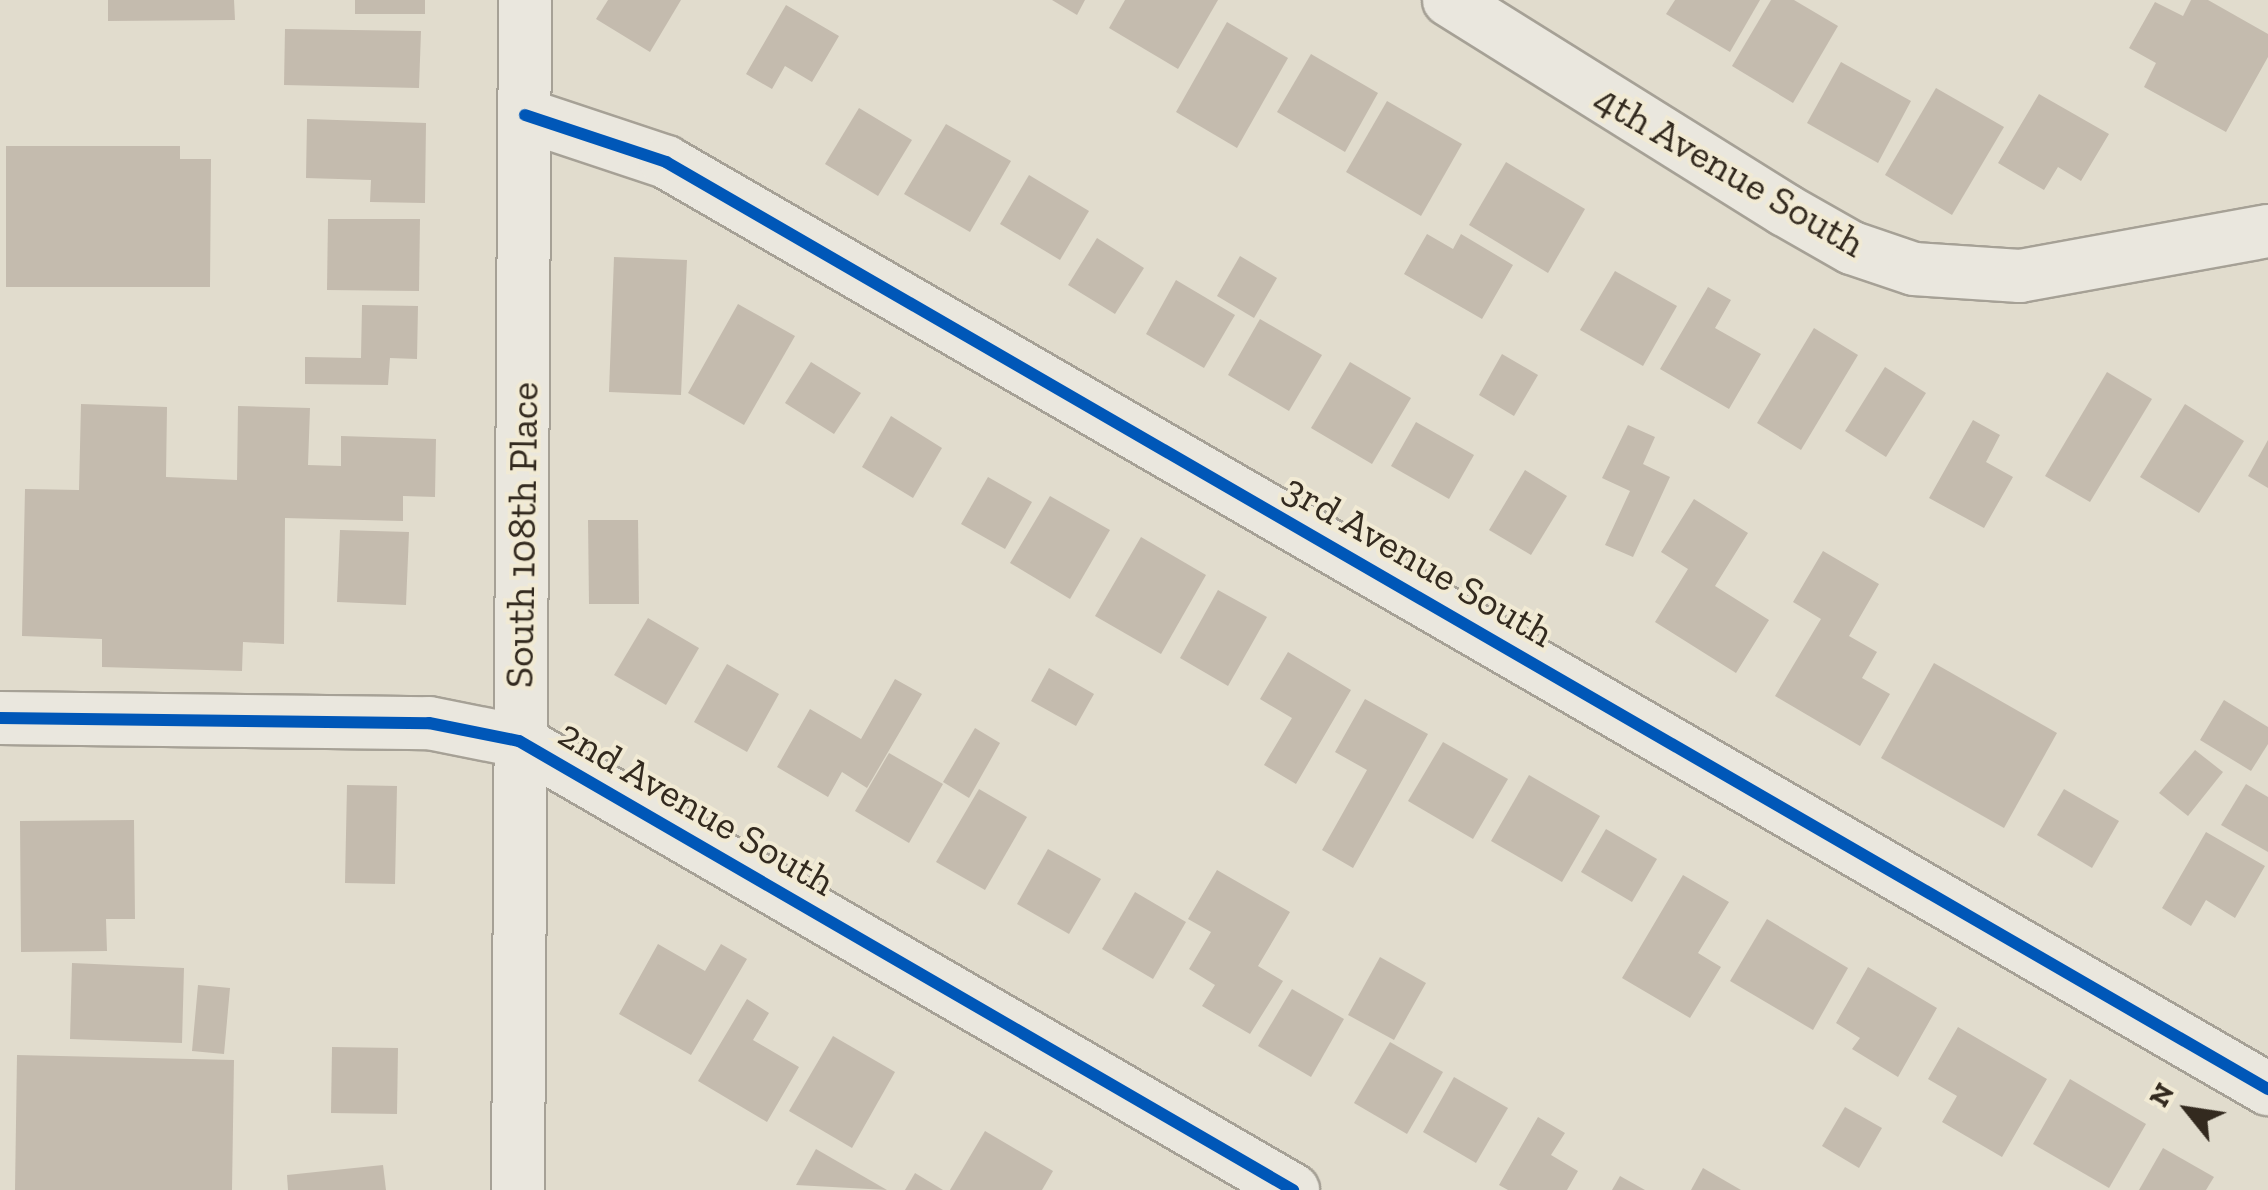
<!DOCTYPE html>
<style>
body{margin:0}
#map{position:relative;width:2268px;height:1190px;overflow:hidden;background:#e1dccd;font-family:"Zilla Slab",serif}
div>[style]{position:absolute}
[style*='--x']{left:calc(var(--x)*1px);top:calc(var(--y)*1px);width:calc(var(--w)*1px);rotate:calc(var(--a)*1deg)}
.building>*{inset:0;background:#c4bbae}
.roads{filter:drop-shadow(2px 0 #a6a196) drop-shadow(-2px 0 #a6a196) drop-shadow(0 2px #a6a196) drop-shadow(0 -2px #a6a196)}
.minor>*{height:52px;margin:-26px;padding:0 26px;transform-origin:26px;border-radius:26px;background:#eae7de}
.cycleway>*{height:12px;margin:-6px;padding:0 6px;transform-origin:6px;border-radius:6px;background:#0057b8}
span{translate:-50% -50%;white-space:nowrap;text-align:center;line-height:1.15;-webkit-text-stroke:8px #f1ead4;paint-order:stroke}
.street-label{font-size:40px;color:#332a1f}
.north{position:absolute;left:2138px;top:1060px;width:100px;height:100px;-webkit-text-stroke:8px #f1ead4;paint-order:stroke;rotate:300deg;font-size:28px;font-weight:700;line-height:40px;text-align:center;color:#332a1f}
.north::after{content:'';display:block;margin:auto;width:35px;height:45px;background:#332a1f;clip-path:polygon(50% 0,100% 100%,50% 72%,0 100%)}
</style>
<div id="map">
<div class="building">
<i style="clip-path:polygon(108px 0,234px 0,235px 20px,108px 21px)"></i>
<i style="clip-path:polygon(355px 0,425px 0,425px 14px,355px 14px)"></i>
<i style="clip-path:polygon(608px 0,681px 0,650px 52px,596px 19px)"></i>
<i style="clip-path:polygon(1052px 0,1085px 0,1077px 15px)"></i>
<i style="clip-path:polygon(1125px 0,1218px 0,1178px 69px,1109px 28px)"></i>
<i style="clip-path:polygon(1675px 0,1760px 0,1730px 52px,1666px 14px)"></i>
<i style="clip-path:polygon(1771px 0,1794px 0,1838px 26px,1793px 103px,1732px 66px)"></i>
<i style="clip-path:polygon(2191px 0,2208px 0,2268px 34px,2268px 57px,2226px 132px,2144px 87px,2156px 63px,2129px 48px,2155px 2px,2183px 16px)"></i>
<i style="clip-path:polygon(786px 5px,839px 36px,812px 82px,785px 66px,772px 89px,746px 74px)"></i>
<i style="clip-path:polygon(1227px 22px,1288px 58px,1237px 148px,1176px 112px)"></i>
<i style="clip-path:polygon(285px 29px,421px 31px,419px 88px,284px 85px)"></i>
<i style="clip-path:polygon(1311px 54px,1378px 93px,1345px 152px,1277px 112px)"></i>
<i style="clip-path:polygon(1841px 62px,1911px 101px,1878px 163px,1807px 123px)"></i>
<i style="clip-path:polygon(1936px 88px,2004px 127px,1952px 215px,1885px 175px)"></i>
<i style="clip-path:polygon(2039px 94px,2109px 134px,2081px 181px,2058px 167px,2044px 190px,1998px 163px)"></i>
<i style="clip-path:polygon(1387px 101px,1462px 144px,1421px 216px,1346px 172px)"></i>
<i style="clip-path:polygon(859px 108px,912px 140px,878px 196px,825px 164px)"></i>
<i style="clip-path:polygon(307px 119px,426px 123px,425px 203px,370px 202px,371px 180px,306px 178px)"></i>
<i style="clip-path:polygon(946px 124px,1011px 161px,970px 232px,904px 194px)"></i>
<i style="clip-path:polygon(6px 146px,180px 146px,180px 159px,211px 159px,210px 287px,6px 287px)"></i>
<i style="clip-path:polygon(1506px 162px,1585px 209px,1548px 273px,1469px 225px)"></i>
<i style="clip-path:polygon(1029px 175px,1089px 211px,1060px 260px,1000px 224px)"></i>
<i style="clip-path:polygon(328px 219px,420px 219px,419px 291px,327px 290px)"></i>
<i style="clip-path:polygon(1427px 234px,1453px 249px,1461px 234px,1513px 265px,1482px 319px,1404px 274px)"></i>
<i style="clip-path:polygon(1097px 238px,1144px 268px,1115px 314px,1068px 285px)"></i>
<i style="clip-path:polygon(1240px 256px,1277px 278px,1254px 318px,1217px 296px)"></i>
<i style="clip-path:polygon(614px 257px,687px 260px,681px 395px,609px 392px)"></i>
<i style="clip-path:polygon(1615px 271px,1677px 306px,1643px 366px,1580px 330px)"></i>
<i style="clip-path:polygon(1176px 280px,1235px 315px,1204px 368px,1146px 334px)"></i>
<i style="clip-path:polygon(1708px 287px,1731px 300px,1715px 328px,1761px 354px,1729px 409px,1660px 369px)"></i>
<i style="clip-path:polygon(738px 304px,795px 336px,744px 425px,688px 393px)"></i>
<i style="clip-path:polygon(362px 305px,418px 306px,417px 359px,390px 358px,388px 385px,305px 384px,305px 357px,361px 358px)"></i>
<i style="clip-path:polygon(1260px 319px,1322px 355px,1289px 411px,1228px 375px)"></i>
<i style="clip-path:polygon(1814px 328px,1858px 355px,1801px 450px,1757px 423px)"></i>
<i style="clip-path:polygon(1502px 354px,1538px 375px,1514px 416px,1479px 395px)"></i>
<i style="clip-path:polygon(811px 362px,861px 393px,834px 434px,785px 403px)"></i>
<i style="clip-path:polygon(1350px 362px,1411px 398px,1372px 464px,1311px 428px)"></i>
<i style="clip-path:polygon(1885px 367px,1926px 393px,1886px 457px,1845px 431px)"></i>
<i style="clip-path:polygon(2107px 372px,2152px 399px,2090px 502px,2045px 476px)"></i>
<i style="clip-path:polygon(81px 404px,167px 407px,166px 477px,237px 480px,238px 406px,310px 408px,308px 465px,341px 466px,341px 436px,436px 439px,435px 497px,403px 496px,403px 521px,285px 518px,284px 644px,243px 642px,242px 671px,102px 667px,102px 639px,22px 636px,25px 489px,79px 490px)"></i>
<i style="clip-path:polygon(2185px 404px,2244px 441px,2199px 513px,2140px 477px)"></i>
<i style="clip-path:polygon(891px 416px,942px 448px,913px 498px,862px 467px)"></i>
<i style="clip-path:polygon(1973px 420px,2000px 435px,1986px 462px,2013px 477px,1984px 528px,1929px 498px)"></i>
<i style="clip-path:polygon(1416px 422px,1474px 455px,1449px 499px,1391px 466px)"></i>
<i style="clip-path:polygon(1628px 425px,1655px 437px,1643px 464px,1670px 477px,1633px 557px,1605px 545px,1630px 491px,1602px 478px)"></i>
<i style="clip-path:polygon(2268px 440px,2268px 488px,2248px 476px)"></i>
<i style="clip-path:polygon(1525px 470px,1567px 496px,1531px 555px,1489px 530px)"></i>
<i style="clip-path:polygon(988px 477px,1032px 502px,1005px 549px,961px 524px)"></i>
<i style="clip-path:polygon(1050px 496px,1110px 530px,1070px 599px,1010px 563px)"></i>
<i style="clip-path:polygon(1694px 499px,1748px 533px,1715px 586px,1769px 620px,1736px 673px,1655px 622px,1688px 569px,1661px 552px)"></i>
<i style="clip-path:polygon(588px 520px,638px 520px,639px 604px,589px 604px)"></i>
<i style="clip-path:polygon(340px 530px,409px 532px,406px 605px,337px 602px)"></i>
<i style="clip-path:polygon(1141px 537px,1206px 575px,1161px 654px,1095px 616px)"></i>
<i style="clip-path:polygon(1823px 551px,1879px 584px,1849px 636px,1877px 652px,1862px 678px,1890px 694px,1860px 746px,1775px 696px,1821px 619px,1793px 602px)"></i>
<i style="clip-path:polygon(1218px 590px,1267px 617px,1228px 686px,1180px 658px)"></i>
<i style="clip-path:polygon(648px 618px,699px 648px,666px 705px,614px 675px)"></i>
<i style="clip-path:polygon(1288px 652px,1351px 690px,1296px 784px,1264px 765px,1292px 718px,1260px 699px)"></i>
<i style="clip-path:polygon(1934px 663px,2057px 733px,2004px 828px,1881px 758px)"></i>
<i style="clip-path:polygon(727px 664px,779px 694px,747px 752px,694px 722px)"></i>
<i style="clip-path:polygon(1049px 668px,1094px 694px,1076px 726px,1031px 701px)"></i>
<i style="clip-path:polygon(895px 679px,922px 694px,867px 788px,842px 772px,828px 797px,777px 767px,810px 709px,861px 739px)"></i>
<i style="clip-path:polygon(1365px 699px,1428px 734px,1353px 868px,1322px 850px,1367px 770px,1335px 752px)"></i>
<i style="clip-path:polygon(2224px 700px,2268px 727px,2268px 744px,2251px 771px,2200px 740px)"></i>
<i style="clip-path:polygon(975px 728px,1000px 743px,969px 798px,943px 782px)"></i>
<i style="clip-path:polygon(1443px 742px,1508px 779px,1473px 839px,1408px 801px)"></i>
<i style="clip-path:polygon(2195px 750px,2223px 772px,2188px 816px,2159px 793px)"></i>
<i style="clip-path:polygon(889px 753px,943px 784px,909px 843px,855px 811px)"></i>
<i style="clip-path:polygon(1529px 775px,1600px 816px,1562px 882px,1491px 841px)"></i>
<i style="clip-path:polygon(2246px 784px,2268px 797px,2268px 852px,2221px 825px)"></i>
<i style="clip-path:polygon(347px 785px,397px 786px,395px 884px,345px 883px)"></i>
<i style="clip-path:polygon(979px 789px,1027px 817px,985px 890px,936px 862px)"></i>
<i style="clip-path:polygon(2064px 789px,2119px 821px,2092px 868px,2037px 835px)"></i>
<i style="clip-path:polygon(134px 820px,135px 919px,106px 919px,107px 951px,21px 952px,20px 821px)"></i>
<i style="clip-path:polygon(1606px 829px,1657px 859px,1632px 902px,1581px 872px)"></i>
<i style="clip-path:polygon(2206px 832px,2265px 866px,2235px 918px,2206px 900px,2191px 926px,2162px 908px)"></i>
<i style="clip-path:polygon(1048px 849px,1101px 879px,1069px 934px,1017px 904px)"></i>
<i style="clip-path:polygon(1217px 870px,1290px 912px,1258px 966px,1283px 981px,1250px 1034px,1202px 1006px,1215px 985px,1189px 969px,1211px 932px,1188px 919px)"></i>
<i style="clip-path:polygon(1683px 875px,1729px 902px,1698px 953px,1721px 967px,1690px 1018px,1622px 978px)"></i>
<i style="clip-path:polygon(1135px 892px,1186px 922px,1153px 979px,1102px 949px)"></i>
<i style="clip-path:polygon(1767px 919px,1848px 968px,1813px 1030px,1730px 981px)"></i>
<i style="clip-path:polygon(658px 944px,705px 971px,721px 944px,747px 959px,691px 1055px,619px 1014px)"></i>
<i style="clip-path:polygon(1380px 957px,1426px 983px,1394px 1040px,1348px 1015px)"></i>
<i style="clip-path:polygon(72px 963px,184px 968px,182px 1043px,70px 1039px)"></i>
<i style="clip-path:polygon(1868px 967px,1937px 1008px,1898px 1077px,1852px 1049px,1860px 1038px,1836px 1023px)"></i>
<i style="clip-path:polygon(198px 985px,230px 988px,224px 1054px,192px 1051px)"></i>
<i style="clip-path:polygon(1292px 989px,1344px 1019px,1311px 1077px,1258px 1046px)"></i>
<i style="clip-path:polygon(747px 999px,769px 1013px,753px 1040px,799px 1067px,767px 1122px,698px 1081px)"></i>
<i style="clip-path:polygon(1958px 1027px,2047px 1079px,2002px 1157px,1942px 1122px,1957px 1096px,1928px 1079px)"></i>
<i style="clip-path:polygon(833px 1036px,895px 1072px,852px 1148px,789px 1111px)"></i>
<i style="clip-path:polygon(1390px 1042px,1443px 1072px,1407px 1134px,1354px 1103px)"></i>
<i style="clip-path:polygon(332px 1047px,398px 1048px,397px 1114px,331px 1113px)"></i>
<i style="clip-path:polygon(17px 1055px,234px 1060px,232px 1190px,15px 1190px)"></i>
<i style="clip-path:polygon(1454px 1077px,1508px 1108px,1476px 1163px,1423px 1132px)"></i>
<i style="clip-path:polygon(2070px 1079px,2146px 1124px,2109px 1188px,2033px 1144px)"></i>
<i style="clip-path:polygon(1845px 1107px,1882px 1128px,1859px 1168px,1822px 1146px)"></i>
<i style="clip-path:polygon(1538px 1117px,1565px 1133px,1551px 1155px,1578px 1171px,1567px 1190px,1508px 1190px,1499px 1185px)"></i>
<i style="clip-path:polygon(985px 1131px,1053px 1171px,1042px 1190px,950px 1190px)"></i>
<i style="clip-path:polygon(2163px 1148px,2214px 1177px,2206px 1190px,2139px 1190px)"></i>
<i style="clip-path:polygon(816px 1149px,887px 1190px,796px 1185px)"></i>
<i style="clip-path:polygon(383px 1165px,386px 1190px,288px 1190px,287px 1175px)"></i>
<i style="clip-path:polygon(1703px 1168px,1741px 1190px,1691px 1190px)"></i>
<i style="clip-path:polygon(915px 1173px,943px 1190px,905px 1190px)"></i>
<i style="clip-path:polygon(1620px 1176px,1645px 1190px,1612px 1190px)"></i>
</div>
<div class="roads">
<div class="minor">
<i style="--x:1449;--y:0;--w:396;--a:32"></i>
<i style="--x:1785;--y:210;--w:77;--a:29.6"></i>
<i style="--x:1852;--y:248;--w:65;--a:18.7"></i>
<i style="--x:1914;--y:269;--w:106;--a:3.8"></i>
<i style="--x:2020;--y:276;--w:252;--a:-10.3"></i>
<i style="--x:525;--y:115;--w:149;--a:18.4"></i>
<i style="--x:666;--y:162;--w:1851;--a:30.06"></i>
<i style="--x:0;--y:718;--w:429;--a:0.7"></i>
<i style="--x:429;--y:723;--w:92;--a:11.3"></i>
<i style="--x:519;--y:741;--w:895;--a:30.12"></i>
<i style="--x:518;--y:1190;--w:1190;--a:-89.66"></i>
</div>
</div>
<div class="cycleway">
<i style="--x:525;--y:115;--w:149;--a:18.4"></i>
<i style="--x:666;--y:162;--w:1851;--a:30.06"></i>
<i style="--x:0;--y:718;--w:429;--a:0.7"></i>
<i style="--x:429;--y:723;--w:92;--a:11.3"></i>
<i style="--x:519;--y:741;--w:895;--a:30.12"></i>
</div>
<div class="street-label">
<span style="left:1730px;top:170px;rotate:30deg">4th Avenue South</span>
<span style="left:521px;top:535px;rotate:-89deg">South 108th Place</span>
<span style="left:1419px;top:560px;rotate:30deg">3rd Avenue South</span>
<span style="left:697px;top:807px;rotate:30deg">2nd Avenue South</span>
</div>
<div class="north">N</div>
</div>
